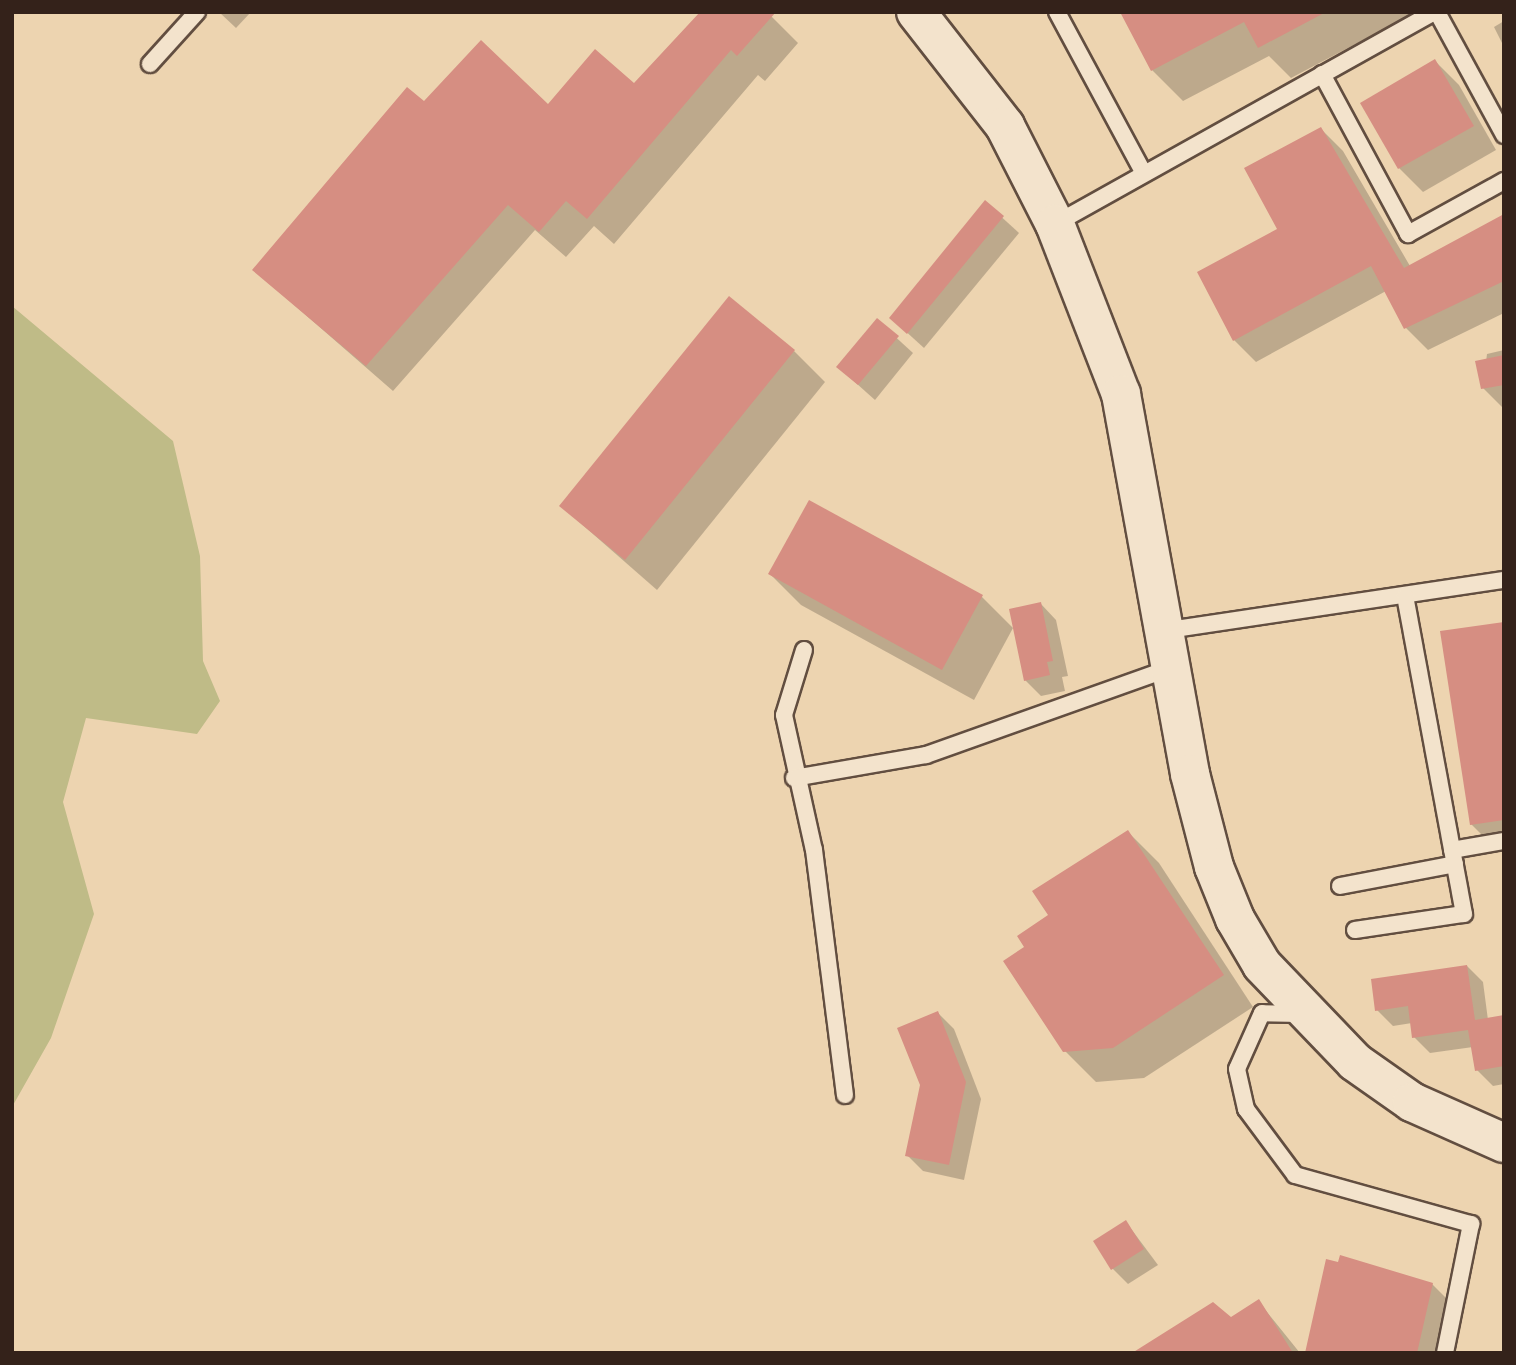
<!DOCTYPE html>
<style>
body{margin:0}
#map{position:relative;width:1516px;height:1365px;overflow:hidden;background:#edd4b0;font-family:"Sorts Mill Goudy",serif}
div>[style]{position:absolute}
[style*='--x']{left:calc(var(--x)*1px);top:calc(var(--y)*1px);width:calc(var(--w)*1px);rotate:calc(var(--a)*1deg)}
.green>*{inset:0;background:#bfbb87}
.shadow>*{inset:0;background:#0003}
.building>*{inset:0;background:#d68e82}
.roads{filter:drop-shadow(2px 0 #624e40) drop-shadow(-2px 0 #624e40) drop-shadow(0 2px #624e40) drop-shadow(0 -2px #624e40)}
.service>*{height:16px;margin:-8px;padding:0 8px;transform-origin:8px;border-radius:8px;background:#f3e3cc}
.tertiary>*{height:38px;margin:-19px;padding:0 19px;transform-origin:19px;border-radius:19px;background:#f3e3cc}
span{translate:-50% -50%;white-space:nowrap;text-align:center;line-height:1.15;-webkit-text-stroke:5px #f3e3cc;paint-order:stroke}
.frame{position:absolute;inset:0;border:14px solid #34221a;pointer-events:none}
</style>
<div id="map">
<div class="green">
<i style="clip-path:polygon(12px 306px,173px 441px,200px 556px,203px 661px,220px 701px,197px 734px,86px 718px,63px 802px,94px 914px,51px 1038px,12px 1107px)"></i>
</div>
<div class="shadow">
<i style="clip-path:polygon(219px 12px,251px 12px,236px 28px)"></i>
<i style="clip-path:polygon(767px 12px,798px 43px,765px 81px,758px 75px,614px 244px,594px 226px,566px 257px,535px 230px,393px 391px,254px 270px,424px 104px,549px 106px,634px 85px)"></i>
<i style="clip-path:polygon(1122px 12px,1416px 12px,1291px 78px,1269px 56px,1183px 101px,1152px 70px)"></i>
<i style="clip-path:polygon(1504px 21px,1504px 47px,1494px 27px)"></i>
<i style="clip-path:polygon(1435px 61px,1459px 85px,1496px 150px,1423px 192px,1399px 168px)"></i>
<i style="clip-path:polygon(1321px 129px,1343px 151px,1410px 266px,1504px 226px,1504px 313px,1428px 350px,1406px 328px,1386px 291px,1256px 362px,1234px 340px)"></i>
<i style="clip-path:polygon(985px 202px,1019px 233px,924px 348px,891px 318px)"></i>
<i style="clip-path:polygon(877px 320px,913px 353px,875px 400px,838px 367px)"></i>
<i style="clip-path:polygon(1504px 350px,1504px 409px,1483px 388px,1487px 354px)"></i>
<i style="clip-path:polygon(794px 351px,825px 382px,657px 590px,561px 506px)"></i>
<i style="clip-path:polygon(810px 502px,982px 597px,1013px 628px,974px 700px,801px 605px,770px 574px)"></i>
<i style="clip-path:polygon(1041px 604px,1056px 620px,1068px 676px,1062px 677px,1065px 691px,1041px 696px,1025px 680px)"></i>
<i style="clip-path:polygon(1504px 623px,1504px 851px,1499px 852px,1471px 824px)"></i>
<i style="clip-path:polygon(1128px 832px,1159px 863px,1253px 1007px,1144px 1078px,1096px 1082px,1065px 1051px,1026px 947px)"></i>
<i style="clip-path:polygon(1467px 966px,1483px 982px,1488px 1020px,1504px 1017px,1504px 1084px,1493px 1086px,1477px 1070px,1473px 1047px,1430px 1053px,1414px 1037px,1412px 1023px,1393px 1026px,1377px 1010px)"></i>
<i style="clip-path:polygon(938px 1013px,954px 1029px,981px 1099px,964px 1180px,923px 1171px,907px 1155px)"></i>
<i style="clip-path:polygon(1126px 1222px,1158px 1265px,1128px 1284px,1112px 1268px)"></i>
<i style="clip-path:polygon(1432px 1284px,1456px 1308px,1446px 1353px,1307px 1353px)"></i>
<i style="clip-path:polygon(1259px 1302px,1300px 1353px,1163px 1353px,1230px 1319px)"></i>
</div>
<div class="building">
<i style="clip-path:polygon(700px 12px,776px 12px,737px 56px,731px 50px,587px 219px,566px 201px,539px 232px,508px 205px,366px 366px,252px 270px,407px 87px,424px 101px,481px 40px,548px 104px,595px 49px,634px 83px)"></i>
<i style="clip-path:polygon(1120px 12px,1326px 12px,1258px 48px,1244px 22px,1151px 71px)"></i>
<i style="clip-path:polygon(1435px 59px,1474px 126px,1398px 169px,1360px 103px)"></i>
<i style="clip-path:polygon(1321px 127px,1404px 268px,1504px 214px,1504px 281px,1404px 329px,1371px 266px,1233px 341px,1197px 272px,1277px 229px,1244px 168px)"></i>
<i style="clip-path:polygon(985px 200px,1004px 216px,907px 334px,889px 318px)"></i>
<i style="clip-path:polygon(729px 296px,795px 350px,625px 560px,559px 506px)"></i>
<i style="clip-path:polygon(877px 318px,899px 336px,858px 385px,836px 367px)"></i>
<i style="clip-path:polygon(1504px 355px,1504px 385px,1481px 389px,1475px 361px)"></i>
<i style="clip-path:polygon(809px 500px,983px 595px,942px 670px,768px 574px)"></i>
<i style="clip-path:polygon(1041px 602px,1053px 661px,1047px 662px,1050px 675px,1024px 681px,1009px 609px)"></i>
<i style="clip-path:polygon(1504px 622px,1504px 820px,1470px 825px,1440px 631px)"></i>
<i style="clip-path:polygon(1128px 830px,1224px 975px,1113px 1048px,1063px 1052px,1003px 961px,1024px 947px,1017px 936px,1048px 915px,1032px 891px)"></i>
<i style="clip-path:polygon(1467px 965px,1475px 1020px,1504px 1015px,1504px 1066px,1475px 1071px,1468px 1030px,1412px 1038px,1408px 1006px,1375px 1011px,1371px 979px)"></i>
<i style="clip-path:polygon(938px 1011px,966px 1082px,949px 1165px,905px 1156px,920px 1085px,897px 1028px)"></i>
<i style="clip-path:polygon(1126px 1220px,1144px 1249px,1111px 1270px,1093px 1241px)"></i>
<i style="clip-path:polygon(1340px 1255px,1433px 1283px,1417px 1353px,1305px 1353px,1326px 1259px,1338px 1262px)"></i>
<i style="clip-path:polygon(1259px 1299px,1293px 1353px,1132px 1353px,1213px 1302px,1231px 1317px)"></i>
</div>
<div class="roads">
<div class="service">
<i style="--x:1057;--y:12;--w:182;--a:61.7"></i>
<i style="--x:1437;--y:12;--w:140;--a:61.4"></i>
<i style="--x:150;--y:64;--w:70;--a:-47.9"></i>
<i style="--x:1322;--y:74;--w:182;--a:61.7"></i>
<i style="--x:1408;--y:234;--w:110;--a:-28.9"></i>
<i style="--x:1055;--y:224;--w:434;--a:-29.2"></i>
<i style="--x:1162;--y:631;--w:346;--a:-8.5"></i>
<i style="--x:804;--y:650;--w:68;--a:107.1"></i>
<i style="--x:784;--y:715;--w:138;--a:77.5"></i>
<i style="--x:814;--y:850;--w:247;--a:82.8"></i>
<i style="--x:794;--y:778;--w:134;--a:-9.9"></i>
<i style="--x:926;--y:755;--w:256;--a:-19.6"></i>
<i style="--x:1452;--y:850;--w:53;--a:-9.8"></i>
<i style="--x:1340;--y:886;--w:117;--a:-10.8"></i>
<i style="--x:1355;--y:930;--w:110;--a:-8.4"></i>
<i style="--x:1464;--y:914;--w:323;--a:-100.5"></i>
<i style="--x:1301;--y:1014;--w:39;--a:-179"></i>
<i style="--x:1262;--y:1013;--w:61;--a:114.1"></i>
<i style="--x:1237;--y:1069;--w:41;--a:77.3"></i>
<i style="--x:1246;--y:1109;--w:82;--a:53.4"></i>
<i style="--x:1295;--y:1175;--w:183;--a:15.6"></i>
<i style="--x:1471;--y:1224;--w:132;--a:101.4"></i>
</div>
<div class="tertiary">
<i style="--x:916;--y:12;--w:145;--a:52"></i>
<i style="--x:1005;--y:126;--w:110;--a:63"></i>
<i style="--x:1055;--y:224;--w:182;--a:68.8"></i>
<i style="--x:1121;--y:394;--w:386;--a:79.7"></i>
<i style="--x:1190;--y:774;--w:96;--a:75.5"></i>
<i style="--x:1214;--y:867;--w:56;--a:68"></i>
<i style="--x:1235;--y:919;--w:53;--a:59.6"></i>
<i style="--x:1262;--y:965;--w:134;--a:46.2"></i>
<i style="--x:1355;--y:1062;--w:70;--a:35.1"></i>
<i style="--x:1412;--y:1102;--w:101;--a:24"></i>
</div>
</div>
<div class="frame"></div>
</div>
